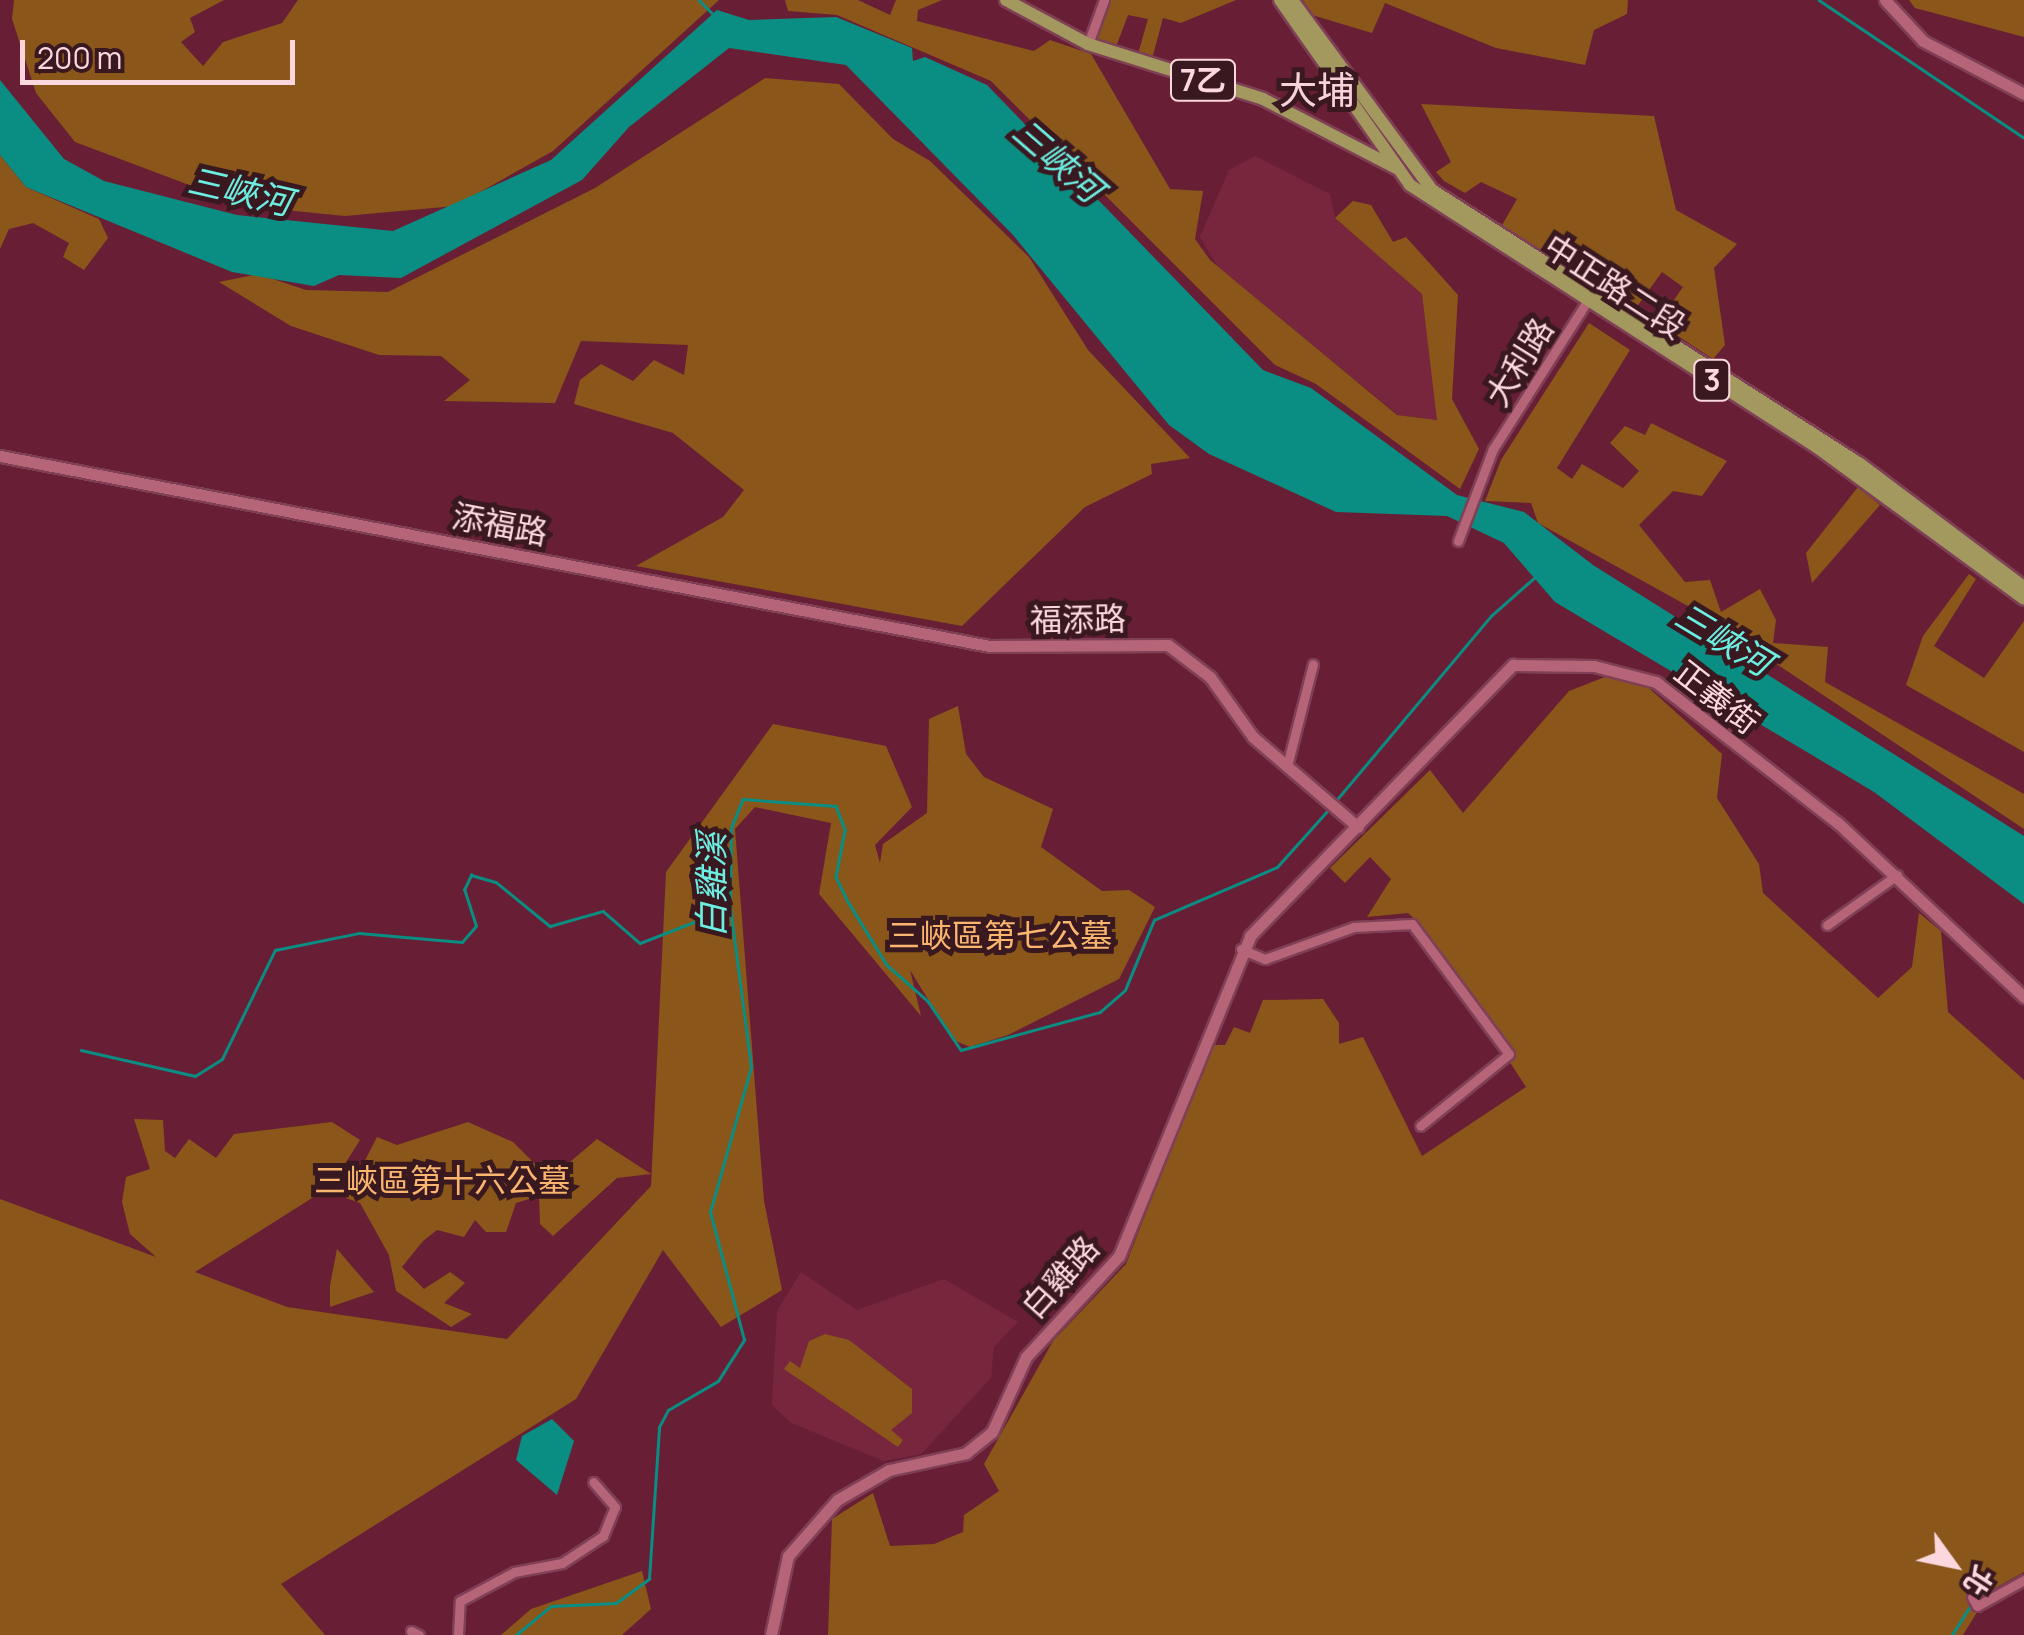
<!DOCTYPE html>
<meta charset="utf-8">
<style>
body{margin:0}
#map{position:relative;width:2024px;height:1635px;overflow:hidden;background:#681f35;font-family:Manrope,"Noto Sans TC",sans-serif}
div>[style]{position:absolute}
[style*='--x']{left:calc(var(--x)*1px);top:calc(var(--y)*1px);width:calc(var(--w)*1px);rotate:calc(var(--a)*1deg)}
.built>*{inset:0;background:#77263e}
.green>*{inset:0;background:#8a5619}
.water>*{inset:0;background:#0a8d82}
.stream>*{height:2.5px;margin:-1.25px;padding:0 1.25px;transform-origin:1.25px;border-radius:1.25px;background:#0a8d82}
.roads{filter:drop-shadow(2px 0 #7f4056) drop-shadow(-2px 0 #7f4056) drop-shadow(0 2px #7f4056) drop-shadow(0 -2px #7f4056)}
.street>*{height:9px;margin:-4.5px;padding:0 4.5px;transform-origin:4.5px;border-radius:4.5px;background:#b66578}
.secondary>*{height:11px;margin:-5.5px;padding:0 5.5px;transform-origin:5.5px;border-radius:5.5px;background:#b66578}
.primary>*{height:12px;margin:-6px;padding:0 6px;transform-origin:6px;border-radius:6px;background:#a3995e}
span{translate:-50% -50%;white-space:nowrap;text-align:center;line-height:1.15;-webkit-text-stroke:10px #391820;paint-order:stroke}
.shield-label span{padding:2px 8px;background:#391820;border:2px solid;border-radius:8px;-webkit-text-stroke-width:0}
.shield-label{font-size:30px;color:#fcd7de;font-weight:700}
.street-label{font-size:32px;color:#fcd7de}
.park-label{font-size:32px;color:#fab56f}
.water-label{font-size:35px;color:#6cefe1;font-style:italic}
.quarter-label{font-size:38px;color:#f7d2d8}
.north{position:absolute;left:1904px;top:1515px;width:100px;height:100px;-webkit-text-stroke:8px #391820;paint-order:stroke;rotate:123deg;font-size:28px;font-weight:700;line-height:40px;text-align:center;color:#fcd7de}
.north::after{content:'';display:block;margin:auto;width:35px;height:45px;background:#fcd7de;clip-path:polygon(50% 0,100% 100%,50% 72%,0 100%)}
.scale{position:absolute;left:20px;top:40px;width:275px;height:45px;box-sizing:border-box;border:5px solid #fcd7de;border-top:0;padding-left:12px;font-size:30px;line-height:35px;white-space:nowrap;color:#fcd7de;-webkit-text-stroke:8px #391820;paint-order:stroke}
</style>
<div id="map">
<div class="built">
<i style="clip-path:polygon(1255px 156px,1330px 194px,1335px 218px,1422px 294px,1438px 420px,1398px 415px,1218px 267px,1200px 237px,1229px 170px)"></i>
<i style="clip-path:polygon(801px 1272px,857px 1310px,944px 1279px,1018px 1322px,994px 1347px,991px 1378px,921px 1454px,884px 1461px,791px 1423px,772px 1405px,777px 1311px)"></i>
</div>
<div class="green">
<i style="clip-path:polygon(14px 0,224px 0,190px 18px,195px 32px,181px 42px,203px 66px,223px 42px,282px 23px,298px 0,719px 0,553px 151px,455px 206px,345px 216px,245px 206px,75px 142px,36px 93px,12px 19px)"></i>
<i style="clip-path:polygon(785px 0,858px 0,890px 15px,896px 0,942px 0,918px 10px,917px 21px,1034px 51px,1050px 40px,1091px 54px,1170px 189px,1203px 191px,1195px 239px,1210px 260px,1397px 415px,1437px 420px,1422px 294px,1335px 218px,1353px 201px,1371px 205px,1393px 242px,1406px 237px,1458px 295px,1452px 399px,1479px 449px,1460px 489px,1316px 384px,1275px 365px,991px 81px,837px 15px,788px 11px)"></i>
<i style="clip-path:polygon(1111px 0,1236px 0,1181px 23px,1163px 18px,1152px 59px,1138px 54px,1148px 19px,1128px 15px,1116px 47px,1094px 42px)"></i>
<i style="clip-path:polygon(1303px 0,1628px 0,1627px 14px,1594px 30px,1585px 65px,1496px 48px,1385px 3px,1372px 33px,1312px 15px)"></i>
<i style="clip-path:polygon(1909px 0,2024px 0,2024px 37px,1915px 8px)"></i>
<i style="clip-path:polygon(765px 78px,839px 84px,893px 139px,930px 161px,1029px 257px,1088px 350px,1190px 458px,1151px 464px,1152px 474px,1085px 507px,962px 626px,636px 566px,723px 517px,744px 490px,673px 433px,574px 404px,580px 380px,601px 364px,633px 381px,654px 360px,684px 375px,688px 345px,581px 341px,555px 403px,444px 401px,470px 380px,441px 356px,379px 355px,291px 326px,219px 282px,258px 274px,306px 290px,388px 292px,595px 188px)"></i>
<i style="clip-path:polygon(1421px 104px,1654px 116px,1676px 210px,1737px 244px,1714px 268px,1725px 345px,1713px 359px,1658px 323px,1683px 287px,1662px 272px,1636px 308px,1501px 227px,1517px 199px,1481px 182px,1465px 193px,1444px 181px,1436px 172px,1451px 162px)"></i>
<i style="clip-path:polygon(0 155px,26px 187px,99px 219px,108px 238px,84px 270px,63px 257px,69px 243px,33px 223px,9px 229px,0 249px)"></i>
<i style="clip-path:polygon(1589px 323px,1630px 350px,1557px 468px,1572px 479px,1582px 464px,1623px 488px,1639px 471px,1610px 443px,1625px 426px,1645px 435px,1651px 423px,1727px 461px,1702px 496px,1673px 491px,1639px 525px,1685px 582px,1710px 580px,1721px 612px,1760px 589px,1776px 620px,1773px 643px,1828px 647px,1825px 682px,2024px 794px,2024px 829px,1697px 611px,1538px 523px,1531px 503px,1485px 501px,1501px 460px)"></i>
<i style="clip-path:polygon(1858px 487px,1880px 505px,1812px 583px,1806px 553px)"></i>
<i style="clip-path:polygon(1969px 574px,1976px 579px,1934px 646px,1984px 678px,2024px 621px,2024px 752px,1906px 685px,1923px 636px)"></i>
<i style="clip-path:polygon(1605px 677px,1649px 688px,1722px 754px,1717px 798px,1759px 864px,1763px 893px,1878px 998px,1912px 967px,1919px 913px,1941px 931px,1948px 1012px,2024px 1080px,2024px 1572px,1990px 1591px,1963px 1635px,828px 1635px,832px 1519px,873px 1493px,890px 1546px,934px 1544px,963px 1532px,964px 1515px,999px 1491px,984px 1464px,1053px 1341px,1126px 1264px,1212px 1045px,1225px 1045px,1234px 1027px,1250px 1033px,1263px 1000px,1323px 999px,1339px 1023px,1339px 1044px,1363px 1037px,1422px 1156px,1526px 1087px,1420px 924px,1408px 913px,1367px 917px,1391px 879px,1370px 857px,1345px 883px,1330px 868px,1430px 770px,1463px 813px,1569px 691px)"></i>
<i style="clip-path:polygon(958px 706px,966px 754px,984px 777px,1053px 809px,1041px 847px,1102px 891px,1129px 890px,1155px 907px,1119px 979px,1008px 1035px,970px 1047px,953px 1040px,910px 970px,921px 1016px,819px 894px,831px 823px,755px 807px,735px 829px,764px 1201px,782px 1290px,721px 1327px,663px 1250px,576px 1399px,281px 1584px,325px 1635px,0 1635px,0 1199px,156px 1257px,130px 1234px,122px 1202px,126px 1177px,150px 1169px,134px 1119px,163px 1120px,165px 1151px,175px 1158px,189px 1139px,216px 1158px,234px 1134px,332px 1122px,360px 1140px,331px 1186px,195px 1272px,287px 1307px,507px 1339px,651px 1186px,666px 872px,773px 724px,886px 746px,912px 807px,875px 845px,880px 863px,883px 844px,927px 813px,929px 719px)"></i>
<i style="clip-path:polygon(468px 1122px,513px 1142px,550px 1179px,597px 1139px,651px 1174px,617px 1178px,553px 1236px,540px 1224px,539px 1196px,516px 1203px,506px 1232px,486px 1232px,475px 1220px,464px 1237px,437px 1230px,423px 1241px,402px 1267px,424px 1289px,450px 1272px,465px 1283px,444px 1303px,472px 1314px,451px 1327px,396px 1291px,389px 1255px,360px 1203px,346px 1198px,377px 1137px,397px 1145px)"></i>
<i style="clip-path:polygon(337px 1249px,374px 1292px,330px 1307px,330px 1285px)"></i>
<i style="clip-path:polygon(825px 1334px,849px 1340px,912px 1389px,912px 1413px,891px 1430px,903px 1440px,898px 1447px,784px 1369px,790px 1361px,800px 1368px,809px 1341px)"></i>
<i style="clip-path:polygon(642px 1571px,651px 1609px,622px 1635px,501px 1635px,531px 1609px)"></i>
</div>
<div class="water">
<i style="clip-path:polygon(717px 10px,749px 20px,836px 17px,912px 48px,913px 61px,925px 57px,987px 85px,1263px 370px,1311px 388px,1457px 495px,1524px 512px,1593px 565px,2024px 836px,2024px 904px,1874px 792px,1555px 602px,1504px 543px,1447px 516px,1336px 512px,1209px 454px,1169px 425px,1013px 235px,846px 65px,729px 48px,629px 127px,582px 180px,401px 278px,339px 275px,314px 286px,232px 272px,26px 187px,0 155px,0 80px,64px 159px,104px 181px,237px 215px,393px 231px,551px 160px)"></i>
<i style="clip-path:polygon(552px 1419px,574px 1441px,557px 1495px,516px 1460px,522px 1436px)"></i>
</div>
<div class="stream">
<i style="--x:699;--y:0;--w:18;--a:45"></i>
<i style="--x:1819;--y:0;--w:247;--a:33.9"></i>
<i style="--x:1334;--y:803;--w:244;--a:-50"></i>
<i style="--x:1491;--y:616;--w:57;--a:-41.5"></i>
<i style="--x:81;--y:1050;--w:117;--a:12.8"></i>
<i style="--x:195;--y:1076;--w:32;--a:-32"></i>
<i style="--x:222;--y:1059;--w:121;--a:-64.1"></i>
<i style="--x:275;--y:950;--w:86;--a:-11.4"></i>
<i style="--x:359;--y:933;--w:103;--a:5"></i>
<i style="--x:462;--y:942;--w:21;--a:-49"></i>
<i style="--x:476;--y:926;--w:38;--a:-108"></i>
<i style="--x:464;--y:890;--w:17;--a:-65"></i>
<i style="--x:471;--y:875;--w:26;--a:16"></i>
<i style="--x:496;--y:882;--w:70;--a:39.2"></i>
<i style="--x:550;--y:926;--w:55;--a:-15.8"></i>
<i style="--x:603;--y:911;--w:49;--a:40.9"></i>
<i style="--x:640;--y:943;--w:97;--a:-21.3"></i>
<i style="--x:516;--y:1635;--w:45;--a:-39.6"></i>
<i style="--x:551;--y:1606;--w:65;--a:-2.6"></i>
<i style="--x:616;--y:1603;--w:41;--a:-36"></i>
<i style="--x:649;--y:1579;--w:152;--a:-86.2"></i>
<i style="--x:659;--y:1427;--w:19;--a:-62"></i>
<i style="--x:668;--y:1410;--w:58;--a:-30.1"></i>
<i style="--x:718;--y:1381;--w:49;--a:-57.6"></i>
<i style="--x:744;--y:1340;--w:132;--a:-104.9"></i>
<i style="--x:710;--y:1212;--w:151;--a:-74.2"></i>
<i style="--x:751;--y:1067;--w:160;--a:-97.5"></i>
<i style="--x:730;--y:908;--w:80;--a:-89.3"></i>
<i style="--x:731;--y:828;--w:31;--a:-68"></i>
<i style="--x:743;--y:799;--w:93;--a:4.3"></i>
<i style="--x:836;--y:806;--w:26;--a:69"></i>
<i style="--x:845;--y:830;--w:48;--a:100.8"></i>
<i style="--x:836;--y:877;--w:25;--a:64"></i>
<i style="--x:847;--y:900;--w:76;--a:58.4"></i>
<i style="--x:887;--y:965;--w:55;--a:41.3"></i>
<i style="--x:928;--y:1001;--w:59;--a:56"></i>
<i style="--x:961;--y:1050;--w:144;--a:-15.3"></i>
<i style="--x:1100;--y:1012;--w:33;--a:-41"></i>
<i style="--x:1125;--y:990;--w:76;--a:-67.5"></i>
<i style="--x:1154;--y:920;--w:134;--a:-23.3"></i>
<i style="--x:1277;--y:867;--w:78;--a:-48.1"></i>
<i style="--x:1952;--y:1635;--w:38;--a:-58"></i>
<i style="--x:1972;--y:1603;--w:59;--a:-28.3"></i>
</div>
<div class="roads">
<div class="street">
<i style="--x:1088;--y:44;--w:47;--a:-70"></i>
<i style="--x:1458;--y:541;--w:98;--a:-69.2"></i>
<i style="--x:1493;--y:449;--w:183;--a:-57.5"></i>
<i style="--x:1287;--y:766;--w:105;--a:-75.7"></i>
<i style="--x:1827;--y:925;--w:86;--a:-35.5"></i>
<i style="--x:1241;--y:949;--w:26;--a:23"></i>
<i style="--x:1265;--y:959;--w:95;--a:-19.8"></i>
<i style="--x:1354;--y:927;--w:58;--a:-3"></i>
<i style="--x:1412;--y:924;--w:162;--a:53.3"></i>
<i style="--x:1509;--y:1054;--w:114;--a:141"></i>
<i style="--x:1972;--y:1597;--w:10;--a:61"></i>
<i style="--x:1977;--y:1606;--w:54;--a:-29"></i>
<i style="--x:411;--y:1631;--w:9;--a:27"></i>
<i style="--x:458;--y:1635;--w:34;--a:-87"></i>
<i style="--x:460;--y:1601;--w:61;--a:-28.2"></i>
<i style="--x:514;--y:1572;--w:49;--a:-10.6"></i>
<i style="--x:562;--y:1563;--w:49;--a:-33.4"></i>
<i style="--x:603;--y:1536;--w:31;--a:-68"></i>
<i style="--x:615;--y:1507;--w:33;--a:-131"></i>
</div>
<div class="secondary">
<i style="--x:1885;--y:0;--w:56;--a:47.2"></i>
<i style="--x:1923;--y:41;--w:114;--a:27.7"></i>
<i style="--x:0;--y:456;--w:1007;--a:10.87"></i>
<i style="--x:989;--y:646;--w:179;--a:-0.3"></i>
<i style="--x:1168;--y:645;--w:53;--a:37.3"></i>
<i style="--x:1210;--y:677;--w:74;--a:54.4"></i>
<i style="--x:1253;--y:737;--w:138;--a:40.6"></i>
<i style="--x:771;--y:1635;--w:81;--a:-77.9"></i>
<i style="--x:788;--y:1556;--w:74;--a:-48.8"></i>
<i style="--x:837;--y:1500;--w:60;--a:-30"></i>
<i style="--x:889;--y:1470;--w:79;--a:-12.4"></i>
<i style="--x:966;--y:1453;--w:33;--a:-39"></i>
<i style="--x:992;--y:1432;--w:82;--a:-65.6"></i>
<i style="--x:1026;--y:1357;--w:137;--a:-47.4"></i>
<i style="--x:1119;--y:1256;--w:346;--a:-67.7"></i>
<i style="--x:1250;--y:936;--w:378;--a:-45.9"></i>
<i style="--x:1513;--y:665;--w:81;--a:0.7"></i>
<i style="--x:1594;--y:666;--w:64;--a:14.5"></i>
<i style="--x:1656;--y:682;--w:230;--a:37.8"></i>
<i style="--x:1838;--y:823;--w:255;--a:43.1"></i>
</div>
<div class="primary">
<i style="--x:1006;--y:0;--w:93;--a:28.2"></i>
<i style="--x:1088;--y:44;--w:183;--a:17.4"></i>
<i style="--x:1263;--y:99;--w:150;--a:27.4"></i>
<i style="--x:1280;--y:0;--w:226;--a:54.9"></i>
<i style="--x:1410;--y:185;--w:485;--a:32.8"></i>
<i style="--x:1818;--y:448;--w:255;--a:36.2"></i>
<i style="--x:1292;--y:0;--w:236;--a:53.6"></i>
<i style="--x:1432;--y:190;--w:508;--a:32.63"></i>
<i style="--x:1860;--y:464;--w:205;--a:36.9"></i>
</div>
</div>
<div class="shield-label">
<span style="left:1203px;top:80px">7乙</span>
<span style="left:1712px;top:380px">3</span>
</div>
<div class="street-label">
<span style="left:1615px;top:286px;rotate:33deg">中正路二段</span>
<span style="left:1519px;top:362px;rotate:-58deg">大利路</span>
<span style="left:500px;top:524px;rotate:11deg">添福路</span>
<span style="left:1078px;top:619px;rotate:-1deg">福添路</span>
<span style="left:1717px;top:697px;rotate:38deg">正義街</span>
<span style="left:1060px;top:1277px;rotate:-48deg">白雞路</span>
</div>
<div class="park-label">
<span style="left:1000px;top:935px">三峽區第七公墓</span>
<span style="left:442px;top:1180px">三峽區第十六公墓</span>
</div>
<div class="water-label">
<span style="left:1058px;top:160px;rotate:41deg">三峽河</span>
<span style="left:240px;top:191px;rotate:13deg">三峽河</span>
<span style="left:1724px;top:639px;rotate:31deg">三峽河</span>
<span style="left:711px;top:885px;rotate:-90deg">白雞溪</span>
</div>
<div class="quarter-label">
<span style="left:1317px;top:90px">大埔</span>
</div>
<div class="north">北</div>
<div class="scale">200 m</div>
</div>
